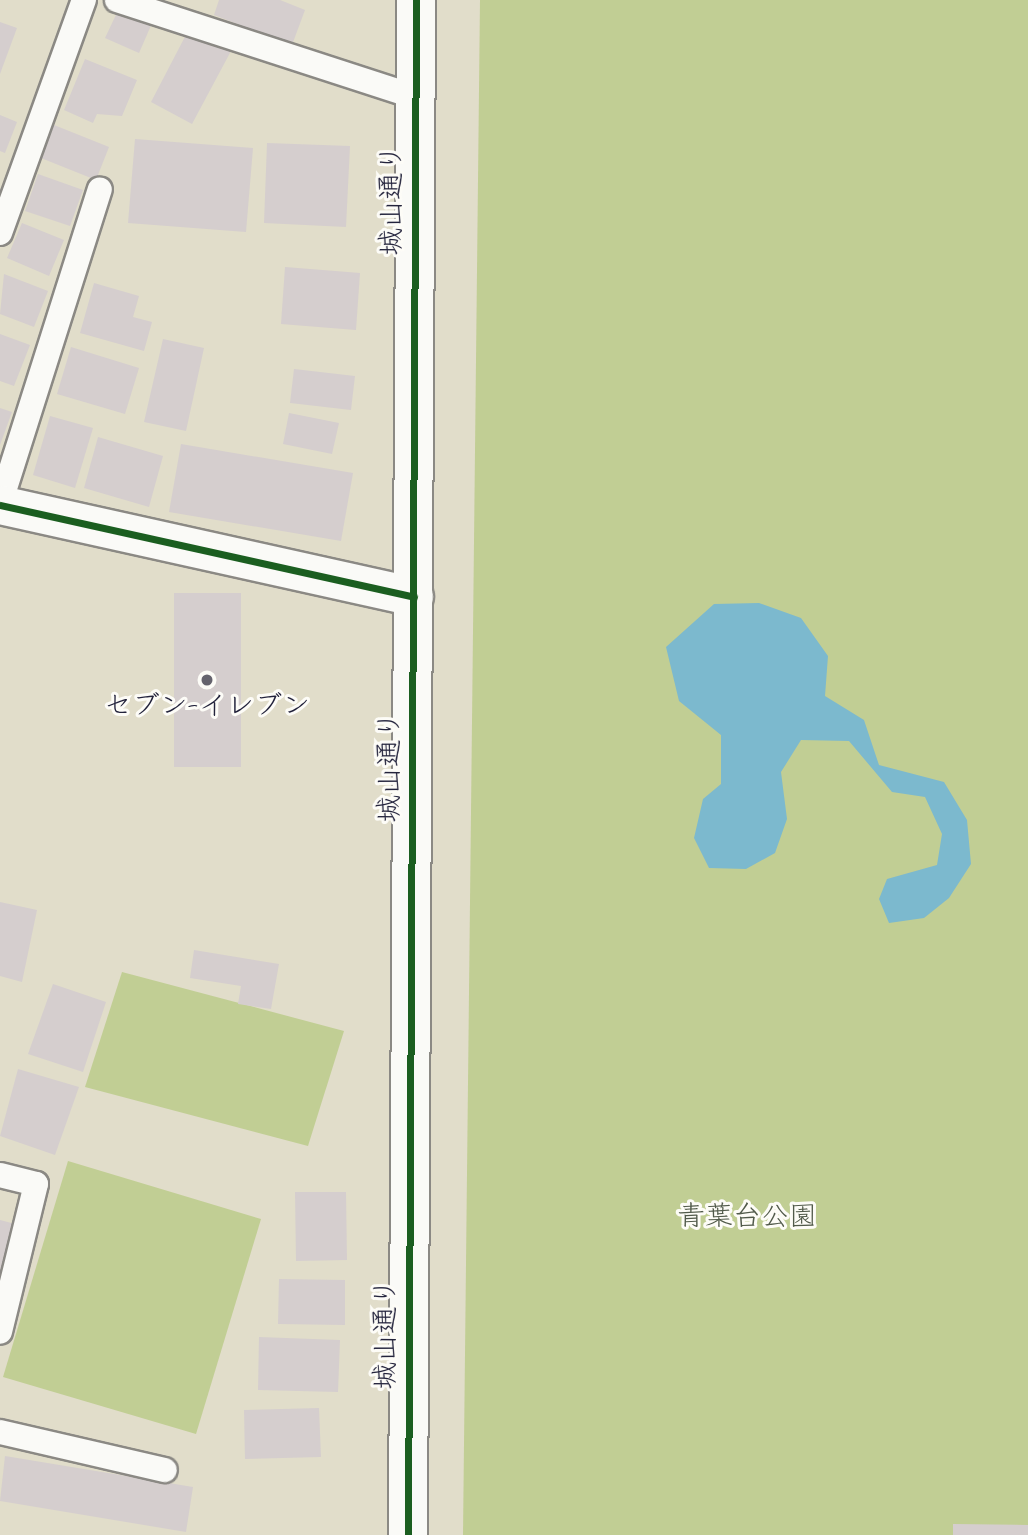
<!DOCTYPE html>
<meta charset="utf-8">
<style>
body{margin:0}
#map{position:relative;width:1028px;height:1535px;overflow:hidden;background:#e1ddca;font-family:"Indie Flower","Klee One",sans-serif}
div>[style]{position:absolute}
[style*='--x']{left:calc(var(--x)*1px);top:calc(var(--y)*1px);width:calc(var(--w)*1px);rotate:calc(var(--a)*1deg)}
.green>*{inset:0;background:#c1ce94}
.water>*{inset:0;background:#7cb9ce}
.building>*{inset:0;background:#d5cece}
.roads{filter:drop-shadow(2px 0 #8b8984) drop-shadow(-2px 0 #8b8984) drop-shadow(0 2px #8b8984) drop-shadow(0 -2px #8b8984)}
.service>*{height:24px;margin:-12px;padding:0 12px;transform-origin:12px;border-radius:12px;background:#fafaf7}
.minor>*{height:38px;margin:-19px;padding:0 19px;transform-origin:19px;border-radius:19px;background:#fafaf7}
.tertiary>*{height:38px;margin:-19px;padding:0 19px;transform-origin:19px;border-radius:19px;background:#fafaf7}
.cycleway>*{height:7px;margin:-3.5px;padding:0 3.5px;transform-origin:3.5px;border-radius:3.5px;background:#1b5e20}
.dots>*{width:19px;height:19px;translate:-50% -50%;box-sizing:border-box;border:4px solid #fdfcf7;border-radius:50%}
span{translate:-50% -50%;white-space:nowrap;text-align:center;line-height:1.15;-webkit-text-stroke:6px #fdfcf7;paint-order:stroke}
.street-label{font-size:28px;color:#22223b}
.poi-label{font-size:28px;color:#22223b}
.park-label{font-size:28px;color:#515a4a}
</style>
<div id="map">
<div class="green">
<i style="clip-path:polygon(480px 0,1028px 0,1028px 1535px,463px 1535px)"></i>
<i style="clip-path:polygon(122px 972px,344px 1031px,308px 1146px,85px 1087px)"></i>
<i style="clip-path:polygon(68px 1161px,261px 1219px,196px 1434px,3px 1377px)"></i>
</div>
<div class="water">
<i style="clip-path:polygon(759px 603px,801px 618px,828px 656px,825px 696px,864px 720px,879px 765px,944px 782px,967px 820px,971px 864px,949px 898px,924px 918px,889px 923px,879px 899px,887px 879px,937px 865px,942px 834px,925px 797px,892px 792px,849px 741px,801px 740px,781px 772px,787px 819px,775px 853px,746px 869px,709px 868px,694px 838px,703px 799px,721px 784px,721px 735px,679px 701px,666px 647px,714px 604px)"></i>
</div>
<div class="building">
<i style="clip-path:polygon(123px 0,156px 14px,139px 53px,105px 38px)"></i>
<i style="clip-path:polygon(219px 0,280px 0,305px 10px,292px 45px,214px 15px)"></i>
<i style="clip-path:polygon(0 22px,17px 28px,0 74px)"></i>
<i style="clip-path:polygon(189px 29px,231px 51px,192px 124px,151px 102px)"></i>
<i style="clip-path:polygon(85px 59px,137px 80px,122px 116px,97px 114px,93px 123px,64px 110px)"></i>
<i style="clip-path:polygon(0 115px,17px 122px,5px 153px,0 151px)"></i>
<i style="clip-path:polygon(54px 125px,109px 147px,96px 180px,41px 158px)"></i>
<i style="clip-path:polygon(135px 139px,253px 148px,246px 232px,128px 223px)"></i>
<i style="clip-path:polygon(267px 143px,350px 146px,346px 227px,264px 223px)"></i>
<i style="clip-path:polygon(38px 174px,83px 190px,70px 226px,25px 211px)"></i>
<i style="clip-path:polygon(22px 223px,64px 240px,49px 276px,7px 258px)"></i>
<i style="clip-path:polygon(285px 267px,360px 273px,356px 330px,281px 324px)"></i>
<i style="clip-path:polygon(4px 274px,48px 291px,34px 327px,0 314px)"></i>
<i style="clip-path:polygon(94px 283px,139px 296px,133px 317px,152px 322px,144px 351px,80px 333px)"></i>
<i style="clip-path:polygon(0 334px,30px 345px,14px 386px,0 381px)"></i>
<i style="clip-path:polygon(163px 339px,204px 348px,186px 431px,144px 422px)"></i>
<i style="clip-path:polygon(71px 347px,139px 368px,125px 414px,57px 394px)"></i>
<i style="clip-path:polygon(294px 369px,355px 376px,351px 410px,290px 403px)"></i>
<i style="clip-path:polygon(0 408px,12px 412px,0 445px)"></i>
<i style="clip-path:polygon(289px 413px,339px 423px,332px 454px,283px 444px)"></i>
<i style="clip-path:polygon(50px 416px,93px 428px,75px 488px,33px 475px)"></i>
<i style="clip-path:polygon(98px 437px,163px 456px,149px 507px,84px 488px)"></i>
<i style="clip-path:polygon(181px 444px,353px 473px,341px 541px,169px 512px)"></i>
<i style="clip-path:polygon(174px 593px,241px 593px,241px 767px,174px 767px)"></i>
<i style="clip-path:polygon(0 902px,37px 910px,22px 982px,0 976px)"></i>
<i style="clip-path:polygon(194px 950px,279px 964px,271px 1009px,238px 1004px,241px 986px,190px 978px)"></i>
<i style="clip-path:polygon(53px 984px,106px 1002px,83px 1072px,28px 1054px)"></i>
<i style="clip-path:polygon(18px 1069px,79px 1087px,55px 1155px,0 1136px)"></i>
<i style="clip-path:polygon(295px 1192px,346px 1192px,347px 1260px,296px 1261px)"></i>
<i style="clip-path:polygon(0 1220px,23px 1226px,0 1300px)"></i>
<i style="clip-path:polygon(279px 1279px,345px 1280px,345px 1325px,278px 1324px)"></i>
<i style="clip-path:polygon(259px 1337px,340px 1340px,338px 1392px,258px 1390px)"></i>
<i style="clip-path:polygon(319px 1408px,321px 1457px,245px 1459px,244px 1410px)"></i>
<i style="clip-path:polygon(5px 1456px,193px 1487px,186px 1532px,0 1501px)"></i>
<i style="clip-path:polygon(953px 1524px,1028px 1525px,1028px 1535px,953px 1535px)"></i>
</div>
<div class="roads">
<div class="service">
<i style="--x:117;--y:0;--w:313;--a:18"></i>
<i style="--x:0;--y:233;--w:248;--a:-70.2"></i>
<i style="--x:0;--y:504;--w:330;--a:-72.4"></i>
<i style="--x:0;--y:1175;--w:37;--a:14"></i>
<i style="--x:36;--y:1184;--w:152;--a:103.7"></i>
<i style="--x:0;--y:1432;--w:169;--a:13"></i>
</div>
<div class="minor">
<i style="--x:0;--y:505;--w:424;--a:12.5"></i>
</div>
<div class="tertiary">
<i style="--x:408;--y:1535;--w:1535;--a:-89.7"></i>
</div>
</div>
<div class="cycleway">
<i style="--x:0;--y:505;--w:424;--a:12.5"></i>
<i style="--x:408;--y:1535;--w:1535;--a:-89.7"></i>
</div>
<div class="dots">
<i style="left:207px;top:680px;background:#65636d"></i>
</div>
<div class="street-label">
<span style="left:394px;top:200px;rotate:-90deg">城山通り</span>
<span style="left:392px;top:767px;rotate:-90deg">城山通り</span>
<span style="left:388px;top:1334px;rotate:-90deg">城山通り</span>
</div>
<div class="poi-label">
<span style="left:207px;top:708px">セブン-イレブン</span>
</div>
<div class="park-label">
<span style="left:747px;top:1219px">青葉台公園</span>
</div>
</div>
